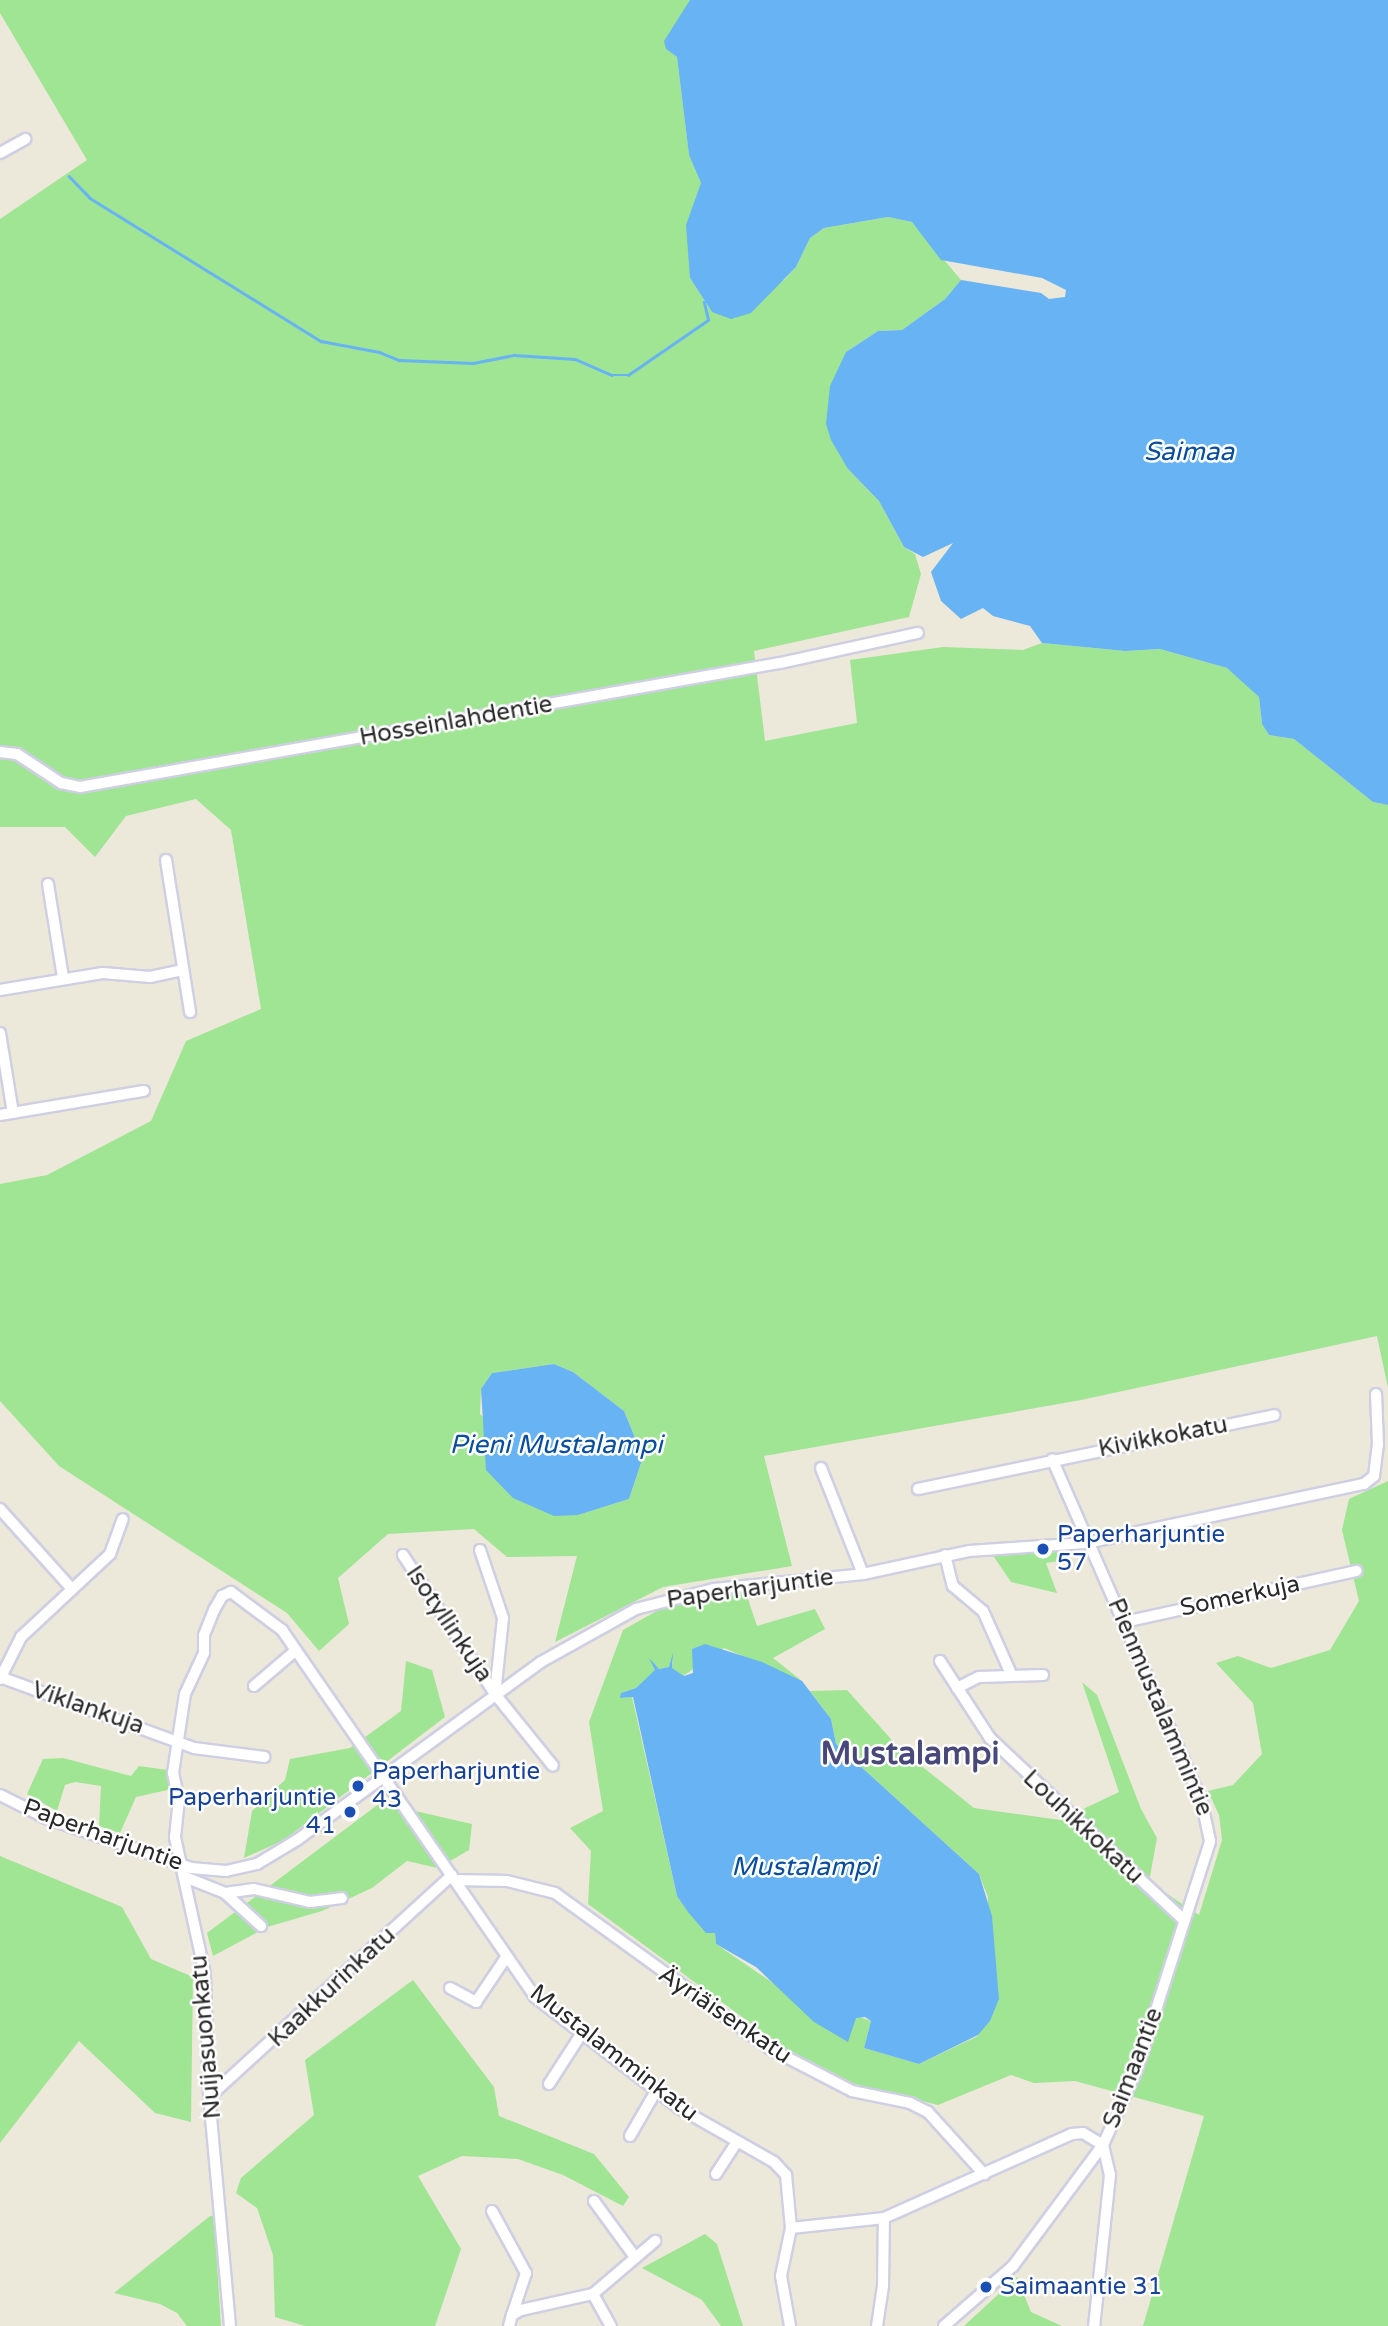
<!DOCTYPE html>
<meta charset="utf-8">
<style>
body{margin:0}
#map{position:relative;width:1388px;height:2326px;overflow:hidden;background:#ece8da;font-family:"Varela Round",sans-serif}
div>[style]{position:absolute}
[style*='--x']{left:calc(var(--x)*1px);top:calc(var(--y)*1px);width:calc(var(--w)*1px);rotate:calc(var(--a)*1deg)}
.green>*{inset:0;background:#a0e594}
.water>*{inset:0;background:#68b3f3}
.stream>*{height:2.5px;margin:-1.25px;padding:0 1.25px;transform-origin:1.25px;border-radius:1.25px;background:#68b3f3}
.roads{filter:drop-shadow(2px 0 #cfcfe3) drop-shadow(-2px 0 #cfcfe3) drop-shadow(0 2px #cfcfe3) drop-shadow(0 -2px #cfcfe3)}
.minor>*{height:10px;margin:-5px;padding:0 5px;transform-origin:5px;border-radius:5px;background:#fff}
.dots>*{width:19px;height:19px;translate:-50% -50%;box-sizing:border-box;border:4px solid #fff;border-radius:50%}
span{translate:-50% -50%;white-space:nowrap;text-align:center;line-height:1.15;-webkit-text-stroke:5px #fff;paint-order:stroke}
.street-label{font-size:24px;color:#292929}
.transit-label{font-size:24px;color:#164399}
.left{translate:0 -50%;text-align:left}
.right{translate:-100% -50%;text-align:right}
.water-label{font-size:26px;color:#084d9e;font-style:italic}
.district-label{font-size:32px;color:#49487b;font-weight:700}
</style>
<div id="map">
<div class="green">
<i style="clip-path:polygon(evenodd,0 0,690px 0,666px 49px,677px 57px,689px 154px,701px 183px,690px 278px,712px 312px,784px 280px,796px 267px,810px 238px,824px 228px,888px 217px,912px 222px,961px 280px,945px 299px,902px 330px,878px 331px,846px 352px,848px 469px,879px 501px,904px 547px,915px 554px,921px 574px,909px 617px,754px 651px,765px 741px,857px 723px,850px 660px,943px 647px,1023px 650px,1042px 643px,1125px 651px,1160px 649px,1227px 668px,1240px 677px,1259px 697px,1262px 724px,1269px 735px,1294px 739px,1373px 802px,1388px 805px,1388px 1388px,1377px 1336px,1081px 1400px,764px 1456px,792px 1566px,663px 1587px,555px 1642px,577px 1556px,507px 1557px,474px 1529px,388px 1534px,338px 1578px,349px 1624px,319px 1651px,287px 1613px,59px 1466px,0 1401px,0 1184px,47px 1175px,151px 1121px,186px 1041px,261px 1009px,231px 830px,196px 799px,126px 816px,95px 857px,65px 827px,0 827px,0 219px,87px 160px,0 13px,0 0,554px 1364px,573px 1372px,624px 1411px,643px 1457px,629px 1499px,578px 1515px,480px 1414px,481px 1389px,492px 1373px,554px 1364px)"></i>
<i style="clip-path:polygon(1388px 1481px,1388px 2326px,1143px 2326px,1204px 2116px,1075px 2081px,1034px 2083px,1011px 2075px,938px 2105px,847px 2082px,783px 2047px,588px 1904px,591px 1851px,570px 1828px,603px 1811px,589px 1722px,623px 1630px,669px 1604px,745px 1590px,757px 1626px,815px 1609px,825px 1629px,773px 1658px,802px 1681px,724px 1648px,683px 1676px,672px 1668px,673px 1658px,669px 1667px,659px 1669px,652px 1663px,656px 1670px,636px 1688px,621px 1693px,621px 1698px,632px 1697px,677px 1896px,707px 1933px,715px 1933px,716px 1944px,783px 1990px,871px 2021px,864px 2048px,919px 2064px,978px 2036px,988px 1897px,979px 1874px,836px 1744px,831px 1719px,810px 1691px,847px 1690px,899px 1748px,974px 1808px,1060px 1820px,1119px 1792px,1082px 1682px,1097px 1695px,1141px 1809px,1157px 1838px,1149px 1882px,1199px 1915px,1222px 1840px,1219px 1815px,1208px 1791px,1233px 1785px,1262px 1754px,1253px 1703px,1216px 1663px,1238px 1656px,1271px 1668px,1330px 1650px,1359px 1601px,1342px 1530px,1349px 1499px)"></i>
<i style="clip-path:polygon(1056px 1549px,1059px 1561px,1046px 1563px,1057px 1593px,1011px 1582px,992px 1554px)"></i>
<i style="clip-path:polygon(406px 1661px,432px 1670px,445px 1717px,284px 1840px,244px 1858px,252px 1811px,285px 1780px,290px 1759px,350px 1748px,401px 1711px)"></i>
<i style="clip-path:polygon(63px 1758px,131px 1776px,139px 1766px,168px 1770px,172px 1789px,136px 1797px,120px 1833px,99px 1826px,101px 1786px,75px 1782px,65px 1785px,57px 1811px,27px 1794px,43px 1759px)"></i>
<i style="clip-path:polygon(380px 1803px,472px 1824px,469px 1850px,438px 1868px,407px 1861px,372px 1888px,322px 1911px,267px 1927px,213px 1956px,207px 1933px)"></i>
<i style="clip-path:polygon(0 1856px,122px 1907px,151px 1959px,193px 1977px,191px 2122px,155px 2113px,79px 2041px,0 2143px)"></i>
<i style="clip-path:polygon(413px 1980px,494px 2087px,499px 2116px,594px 2154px,629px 2197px,623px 2206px,563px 2175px,518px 2159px,462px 2156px,418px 2176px,461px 2249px,435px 2326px,305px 2326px,275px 2317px,273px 2255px,257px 2208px,236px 2193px,241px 2178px,314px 2115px,305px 2060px)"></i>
<i style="clip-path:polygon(210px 2216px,214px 2216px,221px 2326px,187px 2326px,177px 2313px,160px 2304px,114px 2293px)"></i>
<i style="clip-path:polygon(705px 2234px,717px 2244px,743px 2326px,721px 2326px,702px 2300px,642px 2268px)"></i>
<i style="clip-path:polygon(1017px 2277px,1031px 2312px,1062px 2326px,964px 2326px)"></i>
</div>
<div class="water">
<i style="clip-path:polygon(690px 0,1388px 0,1388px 805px,1373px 802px,1294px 739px,1269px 735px,1262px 724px,1259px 697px,1227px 668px,1160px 649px,1125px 651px,1042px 643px,1030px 626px,993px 616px,983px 608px,961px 619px,941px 601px,931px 572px,953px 543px,923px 557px,904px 547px,879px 501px,848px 469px,831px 440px,826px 424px,830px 386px,846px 352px,878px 331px,902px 330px,945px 299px,961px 280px,1041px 293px,1049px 299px,1065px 297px,1066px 290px,1042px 278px,941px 260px,912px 222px,888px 217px,824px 228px,810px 238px,796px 267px,751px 313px,731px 319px,712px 312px,690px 278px,686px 225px,701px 183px,689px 155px,677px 57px,666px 49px,664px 41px)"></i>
<i style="clip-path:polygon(554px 1364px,573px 1372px,624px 1411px,643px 1457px,629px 1499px,578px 1515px,554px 1516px,513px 1498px,486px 1470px,481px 1389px,492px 1373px)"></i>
<i style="clip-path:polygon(705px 1644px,762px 1662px,802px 1681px,831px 1719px,836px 1744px,979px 1874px,992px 1916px,999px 1999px,990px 2021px,978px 2035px,919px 2064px,864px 2048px,871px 2021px,865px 2017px,856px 2018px,848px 2042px,814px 2022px,756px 1967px,716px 1944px,715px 1933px,706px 1933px,688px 1912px,677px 1896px,633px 1697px,620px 1698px,621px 1693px,636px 1688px,655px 1670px,649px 1658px,659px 1669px,669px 1667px,673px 1653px,672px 1668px,684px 1676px,693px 1673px,692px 1649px)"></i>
</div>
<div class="stream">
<i style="--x:69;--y:176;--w:30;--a:46"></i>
<i style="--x:90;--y:198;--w:272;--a:31.8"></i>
<i style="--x:321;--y:341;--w:59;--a:10.7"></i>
<i style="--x:379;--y:352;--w:22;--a:22"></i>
<i style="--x:399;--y:360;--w:74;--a:2.3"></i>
<i style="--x:473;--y:363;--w:42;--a:-11"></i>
<i style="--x:514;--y:355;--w:61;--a:3.8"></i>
<i style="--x:575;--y:359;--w:40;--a:23.4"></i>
<i style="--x:612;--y:375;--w:16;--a:0"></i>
<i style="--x:628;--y:375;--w:97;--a:-34.5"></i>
<i style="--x:708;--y:320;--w:18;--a:-103"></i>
</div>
<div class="roads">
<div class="minor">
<i style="--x:0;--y:153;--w:29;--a:-29"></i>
<i style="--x:0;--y:752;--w:17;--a:7"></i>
<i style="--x:17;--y:754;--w:53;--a:33.4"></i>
<i style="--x:61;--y:783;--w:19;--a:12"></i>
<i style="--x:80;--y:787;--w:711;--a:-10.05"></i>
<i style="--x:780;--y:663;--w:141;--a:-12.3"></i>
<i style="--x:166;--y:860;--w:154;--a:81"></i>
<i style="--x:48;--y:884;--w:95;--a:80.9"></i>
<i style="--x:0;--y:990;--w:104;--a:-9.4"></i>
<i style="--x:103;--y:973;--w:47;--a:4.9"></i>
<i style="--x:150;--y:977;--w:34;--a:-12"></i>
<i style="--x:0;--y:1033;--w:81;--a:80.8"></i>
<i style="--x:0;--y:1115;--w:146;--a:-9.5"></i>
<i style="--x:821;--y:1468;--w:114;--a:68.4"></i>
<i style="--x:918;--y:1489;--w:364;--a:-11.7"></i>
<i style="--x:0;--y:1509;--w:108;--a:48"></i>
<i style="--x:480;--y:1550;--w:72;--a:71.3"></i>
<i style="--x:503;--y:1618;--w:76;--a:96"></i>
<i style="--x:403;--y:1555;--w:167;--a:56.5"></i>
<i style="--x:495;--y:1694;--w:92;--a:51.1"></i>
<i style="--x:945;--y:1555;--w:32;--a:76"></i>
<i style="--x:953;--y:1586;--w:39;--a:40"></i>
<i style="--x:983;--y:1611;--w:71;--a:66"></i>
<i style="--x:1124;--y:1622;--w:238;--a:-12.4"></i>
<i style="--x:940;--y:1661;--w:92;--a:57"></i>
<i style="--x:990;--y:1738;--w:266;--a:43.2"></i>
<i style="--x:0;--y:1677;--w:207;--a:20.1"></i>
<i style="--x:194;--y:1748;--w:71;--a:7.3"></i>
<i style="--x:0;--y:1679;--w:47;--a:-63.4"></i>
<i style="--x:21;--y:1637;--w:122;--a:-43"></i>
<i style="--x:110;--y:1554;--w:37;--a:-70"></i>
<i style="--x:254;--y:1686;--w:54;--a:-40.5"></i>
<i style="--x:957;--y:1688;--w:25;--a:-27"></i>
<i style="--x:979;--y:1677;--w:64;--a:-1.8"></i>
<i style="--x:0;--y:1795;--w:51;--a:26.6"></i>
<i style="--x:46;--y:1818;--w:153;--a:19"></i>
<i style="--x:191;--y:1868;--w:35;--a:5"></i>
<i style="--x:226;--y:1871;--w:32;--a:-13"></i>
<i style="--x:257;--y:1864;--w:47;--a:-31"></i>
<i style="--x:297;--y:1840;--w:302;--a:-36.1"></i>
<i style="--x:541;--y:1662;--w:109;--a:-29.2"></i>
<i style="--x:636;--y:1609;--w:81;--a:-14.4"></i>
<i style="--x:714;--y:1589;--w:150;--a:-5.7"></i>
<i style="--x:863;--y:1574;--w:108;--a:-12.2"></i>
<i style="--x:969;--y:1551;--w:117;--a:-3.9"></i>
<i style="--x:1086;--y:1543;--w:284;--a:-12"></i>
<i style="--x:1364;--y:1484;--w:13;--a:-39"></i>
<i style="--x:1374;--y:1476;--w:31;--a:-83"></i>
<i style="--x:1378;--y:1445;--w:51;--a:-92.2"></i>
<i style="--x:185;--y:1877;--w:43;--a:21.8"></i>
<i style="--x:225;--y:1893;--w:49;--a:42.5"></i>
<i style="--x:455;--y:1880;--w:52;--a:1.1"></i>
<i style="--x:507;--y:1881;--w:49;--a:14"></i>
<i style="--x:555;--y:1893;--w:264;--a:35.9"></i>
<i style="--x:769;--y:2048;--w:93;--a:27.4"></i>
<i style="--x:852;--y:2091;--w:59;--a:11.7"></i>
<i style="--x:910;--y:2103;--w:20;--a:27"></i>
<i style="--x:928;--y:2112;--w:84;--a:47.9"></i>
<i style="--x:225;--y:1893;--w:29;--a:-8"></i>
<i style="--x:254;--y:1889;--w:57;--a:13.1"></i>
<i style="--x:310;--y:1902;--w:32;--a:-7"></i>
<i style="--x:450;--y:1988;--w:30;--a:28"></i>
<i style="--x:476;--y:2002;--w:55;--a:-56"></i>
<i style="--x:549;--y:2084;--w:61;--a:-57.1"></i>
<i style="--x:209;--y:2097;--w:329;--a:-42.4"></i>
<i style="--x:630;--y:2136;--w:52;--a:-60"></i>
<i style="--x:716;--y:2174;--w:38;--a:-57"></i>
<i style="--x:594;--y:2201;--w:69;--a:53.8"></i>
<i style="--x:492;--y:2211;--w:71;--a:61.3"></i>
<i style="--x:526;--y:2273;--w:44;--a:108.4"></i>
<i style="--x:791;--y:2228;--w:94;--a:-6.1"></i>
<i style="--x:884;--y:2218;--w:206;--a:-24.1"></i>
<i style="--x:1072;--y:2134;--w:11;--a:-5"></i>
<i style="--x:1083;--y:2133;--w:23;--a:31"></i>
<i style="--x:1103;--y:2145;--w:31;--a:77"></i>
<i style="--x:1110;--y:2175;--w:152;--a:96"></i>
<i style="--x:593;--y:2294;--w:37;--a:61"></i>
<i style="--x:230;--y:2326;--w:230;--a:-95.2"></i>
<i style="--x:209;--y:2097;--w:123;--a:-91.9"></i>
<i style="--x:205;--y:1974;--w:140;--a:-102.4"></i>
<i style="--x:175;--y:1837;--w:36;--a:-84"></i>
<i style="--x:179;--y:1801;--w:29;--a:-102"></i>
<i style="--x:173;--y:1773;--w:80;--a:-81.4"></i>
<i style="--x:185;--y:1694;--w:45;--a:-65.1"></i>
<i style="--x:204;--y:1653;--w:18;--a:-90"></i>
<i style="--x:204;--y:1635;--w:27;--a:-68"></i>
<i style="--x:214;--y:1610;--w:16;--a:-60"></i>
<i style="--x:222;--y:1596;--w:10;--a:-24"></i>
<i style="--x:231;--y:1592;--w:64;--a:36.7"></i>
<i style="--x:282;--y:1630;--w:446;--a:55.4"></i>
<i style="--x:535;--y:1997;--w:182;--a:37.6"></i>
<i style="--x:679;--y:2108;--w:109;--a:29.6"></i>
<i style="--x:774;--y:2162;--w:18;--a:47"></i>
<i style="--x:786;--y:2175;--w:53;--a:84.6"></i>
<i style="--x:791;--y:2228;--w:49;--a:101.8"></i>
<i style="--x:781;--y:2276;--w:51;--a:79.8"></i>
<i style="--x:509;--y:2326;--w:11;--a:-75"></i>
<i style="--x:512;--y:2315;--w:10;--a:-29"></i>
<i style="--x:521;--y:2310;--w:74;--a:-12.5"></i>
<i style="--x:593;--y:2294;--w:82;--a:-40.5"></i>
<i style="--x:877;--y:2326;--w:40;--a:-81.5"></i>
<i style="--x:883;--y:2286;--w:68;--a:-89.2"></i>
<i style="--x:944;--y:2326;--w:91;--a:-41"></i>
<i style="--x:1013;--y:2266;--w:151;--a:-53.4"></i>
<i style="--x:1103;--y:2145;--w:83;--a:-65.9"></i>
<i style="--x:1137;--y:2069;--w:239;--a:-72.2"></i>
<i style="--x:1210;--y:1841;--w:40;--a:-102"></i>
<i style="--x:1202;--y:1802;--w:374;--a:-113.6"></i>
</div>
</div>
<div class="dots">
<i style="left:1043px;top:1549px;background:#1a4fb4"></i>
<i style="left:358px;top:1786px;background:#1a4fb4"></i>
<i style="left:350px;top:1812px;background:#1a4fb4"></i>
<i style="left:986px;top:2287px;background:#1a4fb4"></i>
</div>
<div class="street-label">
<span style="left:456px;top:721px;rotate:-10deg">Hosseinlahdentie</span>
<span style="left:1163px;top:1437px;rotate:-11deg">Kivikkokatu</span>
<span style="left:750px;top:1589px;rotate:-8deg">Paperharjuntie</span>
<span style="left:1240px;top:1596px;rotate:-12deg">Somerkuja</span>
<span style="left:449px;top:1624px;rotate:56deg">Isotyllinkuja</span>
<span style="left:1160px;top:1707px;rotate:67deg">Pienmustalammintie</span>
<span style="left:88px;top:1708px;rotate:19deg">Viklankuja</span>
<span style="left:1083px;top:1827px;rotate:43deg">Louhikkokatu</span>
<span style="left:103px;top:1835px;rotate:20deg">Paperharjuntie</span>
<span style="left:332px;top:1987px;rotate:-43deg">Kaakkurinkatu</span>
<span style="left:725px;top:2015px;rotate:34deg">Äyriäisenkatu</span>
<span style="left:206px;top:2037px;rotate:-95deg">Nuijasuonkatu</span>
<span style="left:614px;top:2053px;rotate:38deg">Mustalamminkatu</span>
<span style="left:1133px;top:2068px;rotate:-69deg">Saimaantie</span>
</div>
<div class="transit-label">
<span class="left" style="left:1057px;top:1549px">Paperharjuntie<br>57</span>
<span class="left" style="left:372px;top:1786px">Paperharjuntie<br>43</span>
<span class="right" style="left:336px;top:1812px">Paperharjuntie<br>41</span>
<span class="left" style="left:1000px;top:2287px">Saimaantie 31</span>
</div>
<div class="water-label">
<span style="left:1189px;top:452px">Saimaa</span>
<span style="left:556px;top:1445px">Pieni Mustalampi</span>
<span style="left:804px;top:1867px">Mustalampi</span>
</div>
<div class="district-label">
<span style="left:910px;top:1754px">Mustalampi</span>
</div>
</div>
